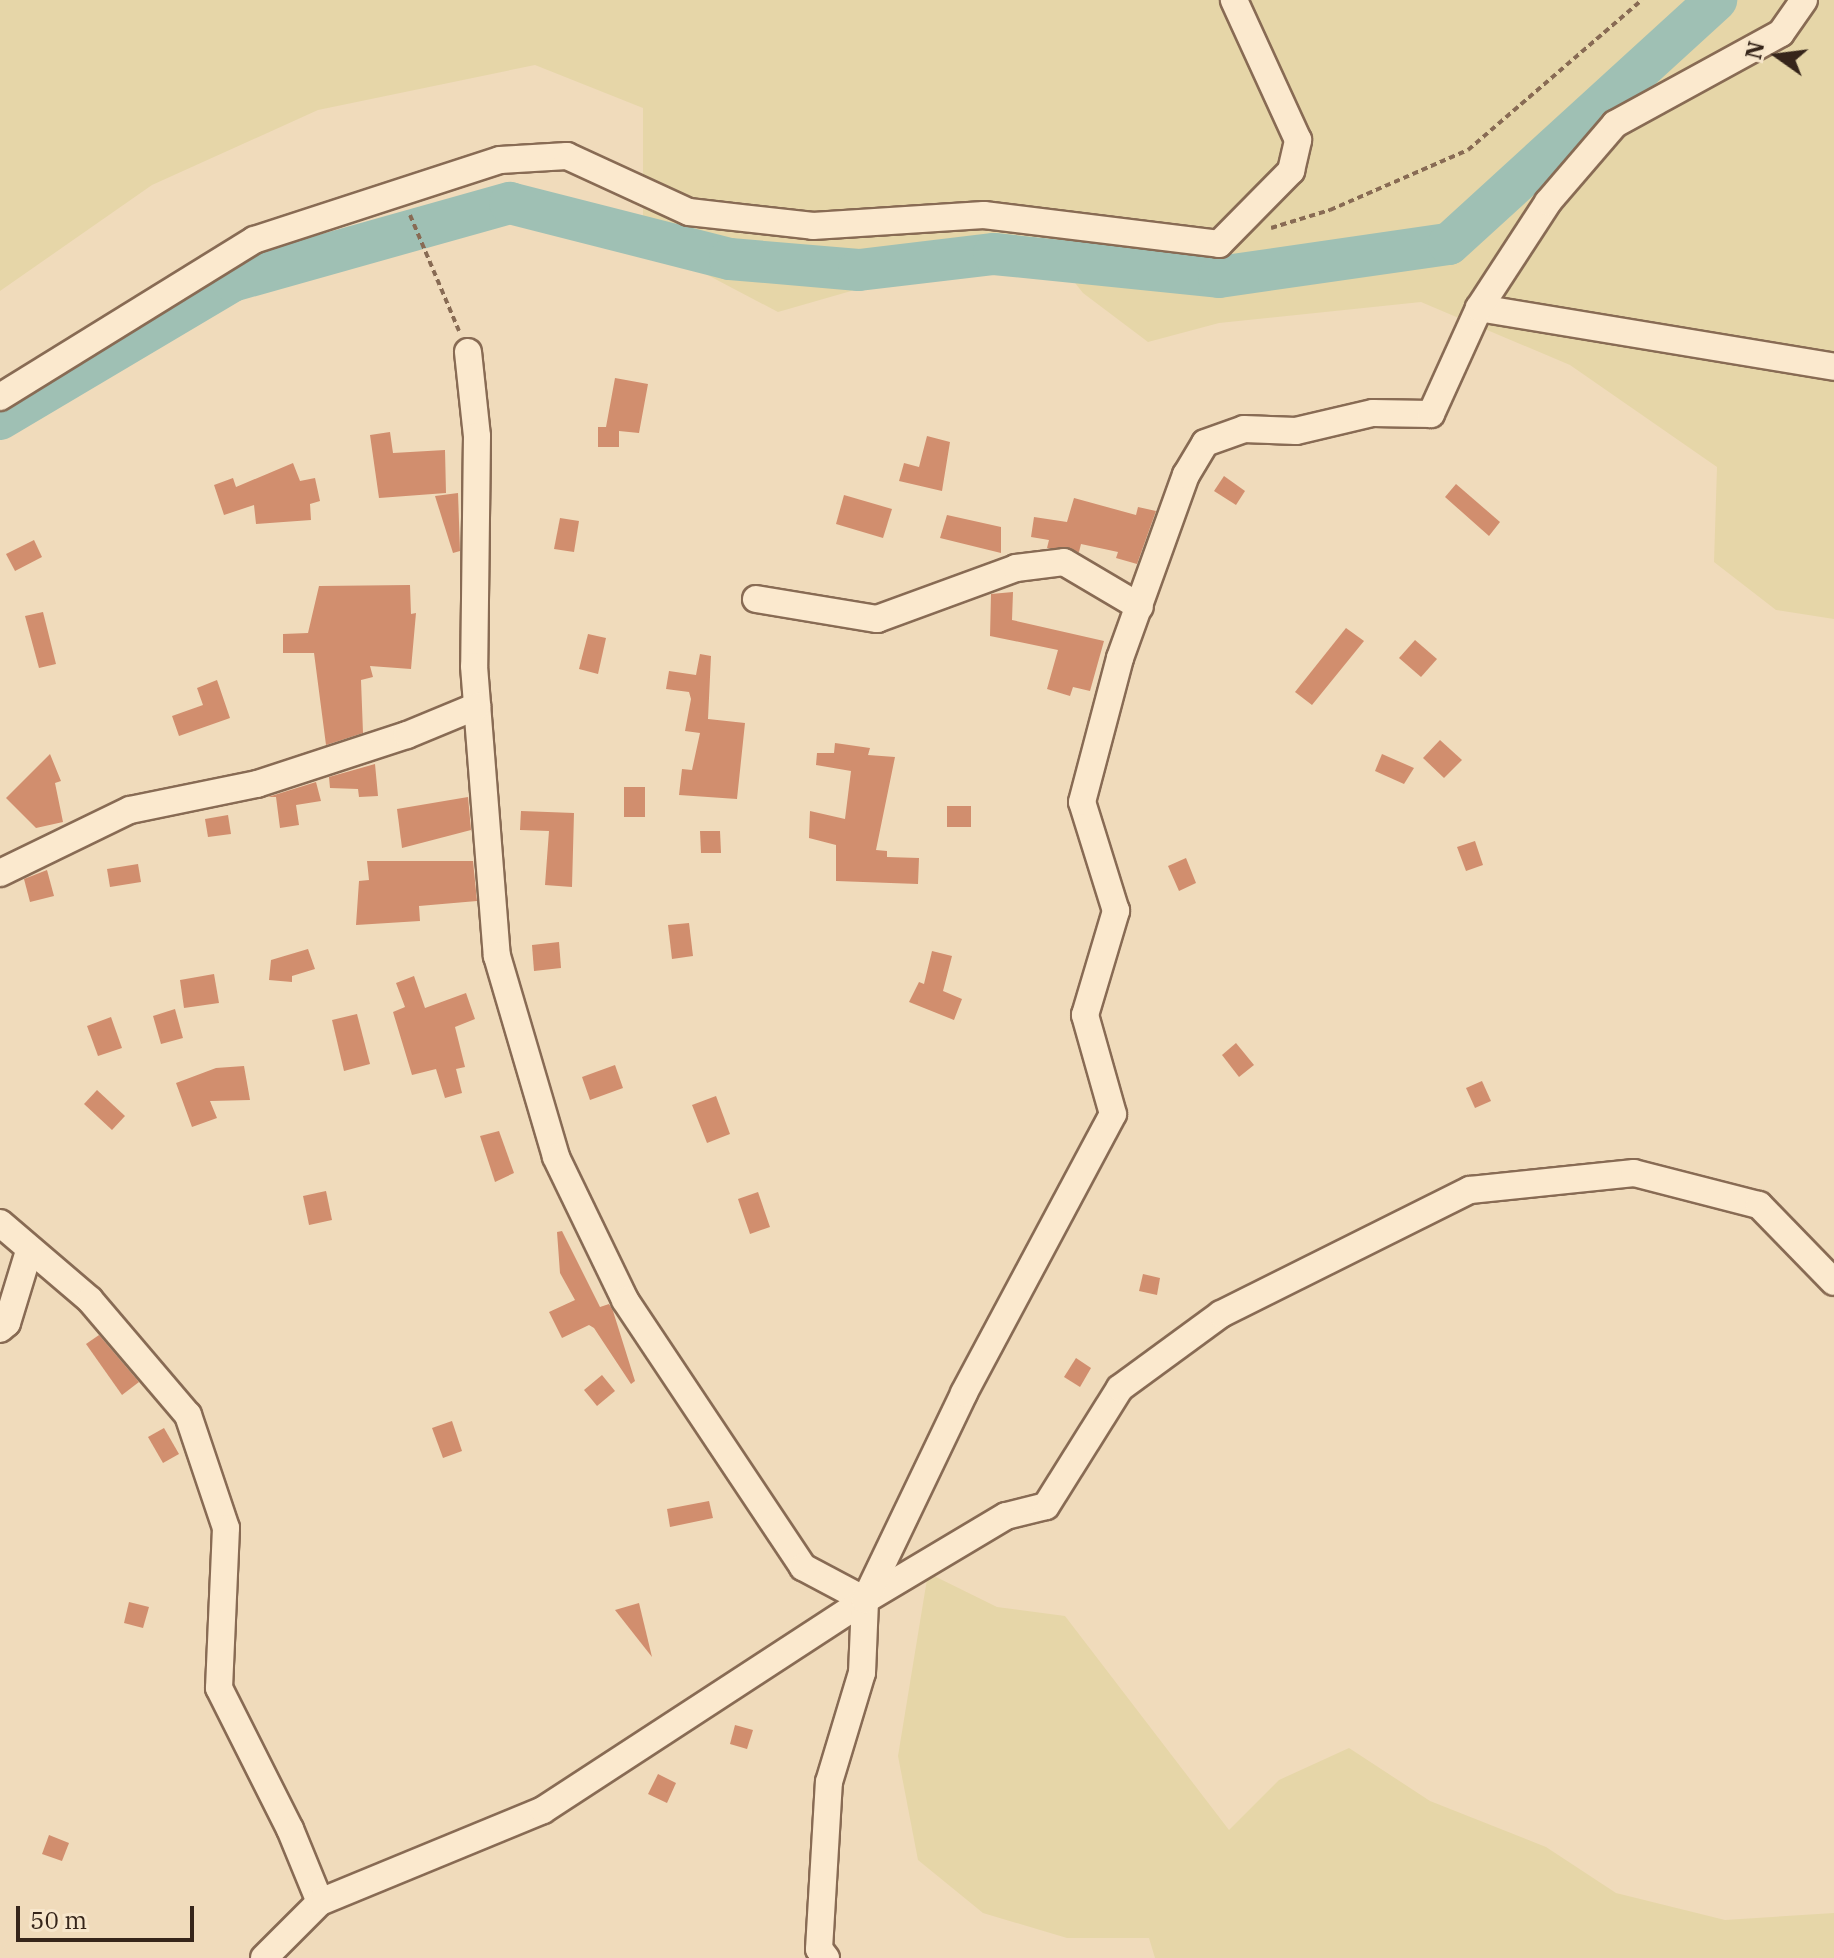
<!DOCTYPE html>
<style>
body{margin:0}
#map{position:relative;width:1834px;height:1958px;overflow:hidden;background:#f0dbbb;font-family:"IBM Plex Serif",serif}
div>[style]{position:absolute}
[style*='--x']{left:calc(var(--x)*1px);top:calc(var(--y)*1px);width:calc(var(--w)*1px);rotate:calc(var(--a)*1deg)}
.farmland>*{inset:0;background:#e6d6a8}
.river>*{height:42px;margin:-21px;padding:0 21px;transform-origin:21px;border-radius:21px;background:#9fc0b4}
.building>*{inset:0;background:#d18e6e}
.path>*{height:4px;margin-top:-2px;transform-origin:0;background:repeating-linear-gradient(90deg,#886b54 0 6px,transparent 0 10px)}
.roads{filter:drop-shadow(2px 0 #886b54) drop-shadow(-2px 0 #886b54) drop-shadow(0 2px #886b54) drop-shadow(0 -2px #886b54)}
.minor>*{height:26px;margin:-13px;padding:0 13px;transform-origin:13px;border-radius:13px;background:#fbe9ce}
span{translate:-50% -50%;white-space:nowrap;text-align:center;line-height:1.15;-webkit-text-stroke:6px #f7e6cb;paint-order:stroke}
.north{position:absolute;left:1738px;top:16px;width:80px;height:80px;-webkit-text-stroke:6px #f7e6cb;paint-order:stroke;rotate:284deg;font-size:22px;font-weight:700;line-height:32px;text-align:center;color:#36251a}
.north::after{content:'';display:block;margin:auto;width:28px;height:36px;background:#36251a;clip-path:polygon(50% 0,100% 100%,50% 72%,0 100%)}
.scale{position:absolute;left:16px;top:1906px;width:178px;height:36px;box-sizing:border-box;border:4px solid #36251a;border-top:0;padding-left:10px;font-size:24px;line-height:28px;white-space:nowrap;color:#36251a;-webkit-text-stroke:6px #f7e6cb;paint-order:stroke}
</style>
<div id="map">
<div class="farmland">
<i style="clip-path:polygon(0 0,1834px 0,1834px 619px,1776px 610px,1714px 562px,1717px 467px,1570px 365px,1421px 302px,1219px 323px,1148px 342px,1083px 293px,1039px 237px,778px 312px,643px 241px,643px 108px,535px 65px,318px 110px,152px 185px,0 291px)"></i>
<i style="clip-path:polygon(928px 1573px,997px 1607px,1065px 1616px,1229px 1830px,1279px 1780px,1349px 1748px,1430px 1801px,1546px 1847px,1616px 1893px,1725px 1920px,1834px 1913px,1834px 1958px,1155px 1958px,1149px 1938px,1067px 1938px,983px 1913px,918px 1860px,898px 1756px)"></i>
</div>
<div class="river">
<i style="--x:0;--y:419;--w:270;--a:-30.7"></i>
<i style="--x:232;--y:281;--w:289;--a:-15.7"></i>
<i style="--x:510;--y:203;--w:227;--a:14.3"></i>
<i style="--x:730;--y:259;--w:129;--a:4.9"></i>
<i style="--x:859;--y:270;--w:136;--a:-6.8"></i>
<i style="--x:994;--y:254;--w:226;--a:5.8"></i>
<i style="--x:1219;--y:277;--w:232;--a:-8.2"></i>
<i style="--x:1449;--y:244;--w:362;--a:-42.4"></i>
</div>
<div class="building">
<i style="clip-path:polygon(615px 378px,648px 384px,639px 433px,619px 431px,619px 447px,598px 447px,598px 427px,606px 427px)"></i>
<i style="clip-path:polygon(390px 432px,393px 453px,445px 450px,446px 493px,379px 498px,370px 435px)"></i>
<i style="clip-path:polygon(927px 436px,950px 442px,942px 491px,899px 481px,904px 463px,919px 467px)"></i>
<i style="clip-path:polygon(293px 463px,300px 481px,315px 478px,320px 501px,310px 504px,311px 520px,256px 524px,254px 505px,224px 515px,214px 485px,233px 478px,236px 487px)"></i>
<i style="clip-path:polygon(1224px 476px,1245px 491px,1236px 505px,1214px 491px)"></i>
<i style="clip-path:polygon(1456px 484px,1500px 522px,1489px 536px,1445px 497px)"></i>
<i style="clip-path:polygon(458px 493px,460px 551px,453px 553px,435px 496px)"></i>
<i style="clip-path:polygon(844px 495px,892px 509px,883px 538px,836px 524px)"></i>
<i style="clip-path:polygon(1074px 498px,1136px 515px,1138px 507px,1156px 511px,1137px 564px,1116px 558px,1118px 552px,1081px 544px,1079px 552px,1047px 548px,1049px 540px,1031px 537px,1034px 517px,1067px 522px)"></i>
<i style="clip-path:polygon(947px 515px,1001px 527px,1001px 553px,940px 538px)"></i>
<i style="clip-path:polygon(560px 518px,579px 521px,574px 552px,554px 549px)"></i>
<i style="clip-path:polygon(34px 540px,42px 557px,15px 571px,6px 554px)"></i>
<i style="clip-path:polygon(410px 585px,411px 614px,416px 613px,411px 669px,370px 666px,373px 677px,361px 680px,363px 733px,326px 745px,314px 653px,283px 653px,283px 634px,308px 633px,319px 586px)"></i>
<i style="clip-path:polygon(1013px 592px,1012px 620px,1104px 641px,1090px 691px,1073px 687px,1070px 696px,1047px 689px,1058px 650px,990px 636px,991px 594px)"></i>
<i style="clip-path:polygon(43px 612px,56px 664px,39px 668px,25px 616px)"></i>
<i style="clip-path:polygon(1346px 628px,1364px 641px,1312px 705px,1295px 692px)"></i>
<i style="clip-path:polygon(588px 634px,606px 638px,598px 674px,579px 669px)"></i>
<i style="clip-path:polygon(1415px 640px,1437px 659px,1421px 677px,1399px 658px)"></i>
<i style="clip-path:polygon(700px 654px,711px 656px,708px 719px,745px 723px,737px 799px,679px 795px,682px 769px,692px 770px,700px 733px,685px 731px,691px 699px,689px 692px,666px 689px,669px 671px,696px 675px)"></i>
<i style="clip-path:polygon(217px 680px,230px 718px,179px 736px,172px 716px,203px 705px,197px 688px)"></i>
<i style="clip-path:polygon(1440px 740px,1462px 760px,1444px 778px,1423px 758px)"></i>
<i style="clip-path:polygon(835px 743px,870px 748px,868px 755px,895px 757px,876px 850px,887px 851px,887px 857px,919px 858px,918px 884px,836px 881px,836px 845px,809px 838px,810px 811px,845px 819px,851px 771px,816px 765px,817px 753px,834px 753px)"></i>
<i style="clip-path:polygon(50px 754px,61px 781px,55px 783px,63px 822px,36px 828px,6px 798px)"></i>
<i style="clip-path:polygon(1382px 754px,1414px 768px,1404px 784px,1375px 771px)"></i>
<i style="clip-path:polygon(375px 764px,378px 796px,359px 797px,358px 789px,330px 788px,329px 777px)"></i>
<i style="clip-path:polygon(316px 782px,321px 801px,296px 805px,299px 825px,280px 828px,276px 797px,268px 797px)"></i>
<i style="clip-path:polygon(624px 787px,645px 787px,645px 817px,624px 817px)"></i>
<i style="clip-path:polygon(468px 797px,471px 830px,402px 848px,397px 809px)"></i>
<i style="clip-path:polygon(947px 806px,971px 806px,971px 827px,947px 827px)"></i>
<i style="clip-path:polygon(521px 811px,574px 813px,572px 887px,545px 885px,549px 831px,520px 830px)"></i>
<i style="clip-path:polygon(228px 815px,231px 834px,208px 837px,205px 819px)"></i>
<i style="clip-path:polygon(700px 831px,720px 831px,721px 853px,701px 853px)"></i>
<i style="clip-path:polygon(1475px 841px,1483px 865px,1466px 871px,1457px 847px)"></i>
<i style="clip-path:polygon(1186px 858px,1196px 883px,1179px 891px,1168px 866px)"></i>
<i style="clip-path:polygon(367px 861px,473px 861px,477px 901px,419px 906px,420px 921px,356px 925px,359px 881px,369px 880px)"></i>
<i style="clip-path:polygon(138px 864px,141px 882px,110px 887px,107px 869px)"></i>
<i style="clip-path:polygon(47px 870px,54px 896px,30px 902px,24px 879px)"></i>
<i style="clip-path:polygon(689px 923px,693px 956px,672px 959px,668px 925px)"></i>
<i style="clip-path:polygon(559px 942px,561px 968px,534px 971px,532px 945px)"></i>
<i style="clip-path:polygon(308px 949px,315px 969px,292px 976px,292px 982px,269px 980px,271px 960px)"></i>
<i style="clip-path:polygon(932px 951px,952px 956px,943px 991px,962px 999px,954px 1020px,909px 1002px,919px 982px,924px 984px)"></i>
<i style="clip-path:polygon(214px 974px,219px 1003px,184px 1008px,180px 980px)"></i>
<i style="clip-path:polygon(414px 976px,425px 1008px,466px 993px,475px 1019px,455px 1027px,465px 1067px,456px 1069px,462px 1093px,445px 1098px,436px 1069px,412px 1075px,393px 1012px,405px 1007px,396px 983px)"></i>
<i style="clip-path:polygon(175px 1009px,183px 1038px,161px 1044px,153px 1016px)"></i>
<i style="clip-path:polygon(357px 1014px,370px 1064px,344px 1071px,332px 1020px)"></i>
<i style="clip-path:polygon(111px 1017px,122px 1048px,98px 1056px,87px 1026px)"></i>
<i style="clip-path:polygon(1236px 1043px,1254px 1065px,1239px 1077px,1222px 1055px)"></i>
<i style="clip-path:polygon(615px 1065px,623px 1088px,590px 1100px,582px 1077px)"></i>
<i style="clip-path:polygon(244px 1066px,250px 1100px,210px 1101px,217px 1118px,192px 1127px,176px 1083px,216px 1068px)"></i>
<i style="clip-path:polygon(1482px 1081px,1491px 1101px,1475px 1108px,1466px 1088px)"></i>
<i style="clip-path:polygon(97px 1090px,125px 1116px,112px 1130px,84px 1104px)"></i>
<i style="clip-path:polygon(716px 1096px,730px 1134px,707px 1143px,692px 1105px)"></i>
<i style="clip-path:polygon(499px 1131px,514px 1173px,495px 1182px,480px 1136px)"></i>
<i style="clip-path:polygon(326px 1191px,332px 1220px,309px 1225px,303px 1196px)"></i>
<i style="clip-path:polygon(758px 1192px,770px 1227px,750px 1234px,738px 1199px)"></i>
<i style="clip-path:polygon(562px 1231px,600px 1307px,609px 1304px,613px 1311px,635px 1381px,631px 1384px,594px 1328px,589px 1325px,562px 1338px,549px 1312px,575px 1300px,560px 1273px,557px 1232px)"></i>
<i style="clip-path:polygon(1143px 1274px,1160px 1278px,1157px 1295px,1139px 1291px)"></i>
<i style="clip-path:polygon(99px 1335px,139px 1382px,122px 1395px,86px 1344px)"></i>
<i style="clip-path:polygon(1076px 1358px,1091px 1368px,1080px 1387px,1064px 1377px)"></i>
<i style="clip-path:polygon(602px 1375px,615px 1391px,597px 1406px,584px 1390px)"></i>
<i style="clip-path:polygon(452px 1421px,462px 1451px,443px 1458px,432px 1428px)"></i>
<i style="clip-path:polygon(164px 1428px,179px 1454px,163px 1463px,148px 1437px)"></i>
<i style="clip-path:polygon(709px 1501px,713px 1518px,670px 1527px,667px 1509px)"></i>
<i style="clip-path:polygon(129px 1602px,149px 1607px,143px 1628px,124px 1623px)"></i>
<i style="clip-path:polygon(639px 1603px,652px 1657px,615px 1610px)"></i>
<i style="clip-path:polygon(735px 1725px,753px 1730px,747px 1749px,730px 1744px)"></i>
<i style="clip-path:polygon(658px 1774px,676px 1783px,667px 1803px,648px 1794px)"></i>
<i style="clip-path:polygon(49px 1835px,69px 1843px,62px 1861px,42px 1854px)"></i>
</div>
<div class="path">
<i style="--x:410;--y:215;--w:126;--a:67.1"></i>
<i style="--x:1271;--y:228;--w:62;--a:-17"></i>
<i style="--x:1330;--y:210;--w:150;--a:-23.5"></i>
<i style="--x:1468;--y:150;--w:230;--a:-40.8"></i>
</div>
<div class="roads">
<div class="minor">
<i style="--x:1479;--y:308;--w:360;--a:9.4"></i>
<i style="--x:468;--y:352;--w:84;--a:83.9"></i>
<i style="--x:477;--y:436;--w:230;--a:90.7"></i>
<i style="--x:474;--y:666;--w:291;--a:85.5"></i>
<i style="--x:497;--y:956;--w:209;--a:73.6"></i>
<i style="--x:556;--y:1157;--w:159;--a:64.2"></i>
<i style="--x:625;--y:1300;--w:321;--a:56.3"></i>
<i style="--x:803;--y:1567;--w:70;--a:28"></i>
<i style="--x:0;--y:397;--w:299;--a:-31.7"></i>
<i style="--x:254;--y:240;--w:259;--a:-18"></i>
<i style="--x:500;--y:160;--w:67;--a:-3.4"></i>
<i style="--x:567;--y:156;--w:134;--a:24.7"></i>
<i style="--x:689;--y:212;--w:125;--a:6.4"></i>
<i style="--x:813;--y:226;--w:171;--a:-3.7"></i>
<i style="--x:984;--y:215;--w:237;--a:7"></i>
<i style="--x:1219;--y:244;--w:103;--a:-45.4"></i>
<i style="--x:1291;--y:171;--w:32;--a:-77"></i>
<i style="--x:1298;--y:140;--w:154;--a:-114.6"></i>
<i style="--x:756;--y:599;--w:123;--a:9.4"></i>
<i style="--x:877;--y:619;--w:148;--a:-20.1"></i>
<i style="--x:1016;--y:568;--w:48;--a:-7.1"></i>
<i style="--x:1064;--y:562;--w:88;--a:30.6"></i>
<i style="--x:0;--y:873;--w:144;--a:-25.9"></i>
<i style="--x:130;--y:810;--w:130;--a:-11.6"></i>
<i style="--x:257;--y:784;--w:158;--a:-18.1"></i>
<i style="--x:407;--y:735;--w:76;--a:-22.5"></i>
<i style="--x:0;--y:1223;--w:118;--a:40.5"></i>
<i style="--x:90;--y:1300;--w:151;--a:49.6"></i>
<i style="--x:188;--y:1415;--w:119;--a:71.4"></i>
<i style="--x:226;--y:1528;--w:160;--a:92.5"></i>
<i style="--x:219;--y:1688;--w:158;--a:63.3"></i>
<i style="--x:290;--y:1829;--w:79;--a:67.7"></i>
<i style="--x:0;--y:1329;--w:9;--a:-41"></i>
<i style="--x:7;--y:1323;--w:75;--a:-73"></i>
<i style="--x:264;--y:1958;--w:79;--a:-45"></i>
<i style="--x:320;--y:1902;--w:241;--a:-22.4"></i>
<i style="--x:543;--y:1810;--w:384;--a:-33.1"></i>
<i style="--x:865;--y:1600;--w:164;--a:-30.8"></i>
<i style="--x:1006;--y:1516;--w:41;--a:-14"></i>
<i style="--x:1046;--y:1506;--w:139;--a:-57.9"></i>
<i style="--x:1120;--y:1388;--w:125;--a:-36.2"></i>
<i style="--x:1221;--y:1314;--w:278;--a:-26.5"></i>
<i style="--x:1470;--y:1190;--w:165;--a:-5.9"></i>
<i style="--x:1634;--y:1173;--w:129;--a:14.4"></i>
<i style="--x:1759;--y:1205;--w:107;--a:45.8"></i>
<i style="--x:826;--y:1958;--w:11;--a:-128"></i>
<i style="--x:819;--y:1949;--w:167;--a:-86.6"></i>
<i style="--x:829;--y:1782;--w:114;--a:-73.2"></i>
<i style="--x:862;--y:1673;--w:73;--a:-87.6"></i>
<i style="--x:865;--y:1600;--w:229;--a:-64.4"></i>
<i style="--x:964;--y:1393;--w:316;--a:-61.9"></i>
<i style="--x:1113;--y:1114;--w:103;--a:-105.8"></i>
<i style="--x:1085;--y:1015;--w:109;--a:-73.4"></i>
<i style="--x:1116;--y:911;--w:114;--a:-107.3"></i>
<i style="--x:1082;--y:802;--w:149;--a:-75.2"></i>
<i style="--x:1120;--y:658;--w:195;--a:-70.2"></i>
<i style="--x:1186;--y:475;--w:37;--a:-59"></i>
<i style="--x:1205;--y:443;--w:41;--a:-19.7"></i>
<i style="--x:1244;--y:429;--w:52;--a:2.2"></i>
<i style="--x:1296;--y:431;--w:79;--a:-13.2"></i>
<i style="--x:1373;--y:413;--w:58;--a:1"></i>
<i style="--x:1431;--y:414;--w:116;--a:-65.6"></i>
<i style="--x:1479;--y:308;--w:126;--a:-56.9"></i>
<i style="--x:1548;--y:202;--w:103;--a:-49.3"></i>
<i style="--x:1615;--y:124;--w:189;--a:-28.7"></i>
<i style="--x:1781;--y:33;--w:40;--a:-55.1"></i>
</div>
</div>
<div class="north">N</div>
<div class="scale">50 m</div>
</div>
